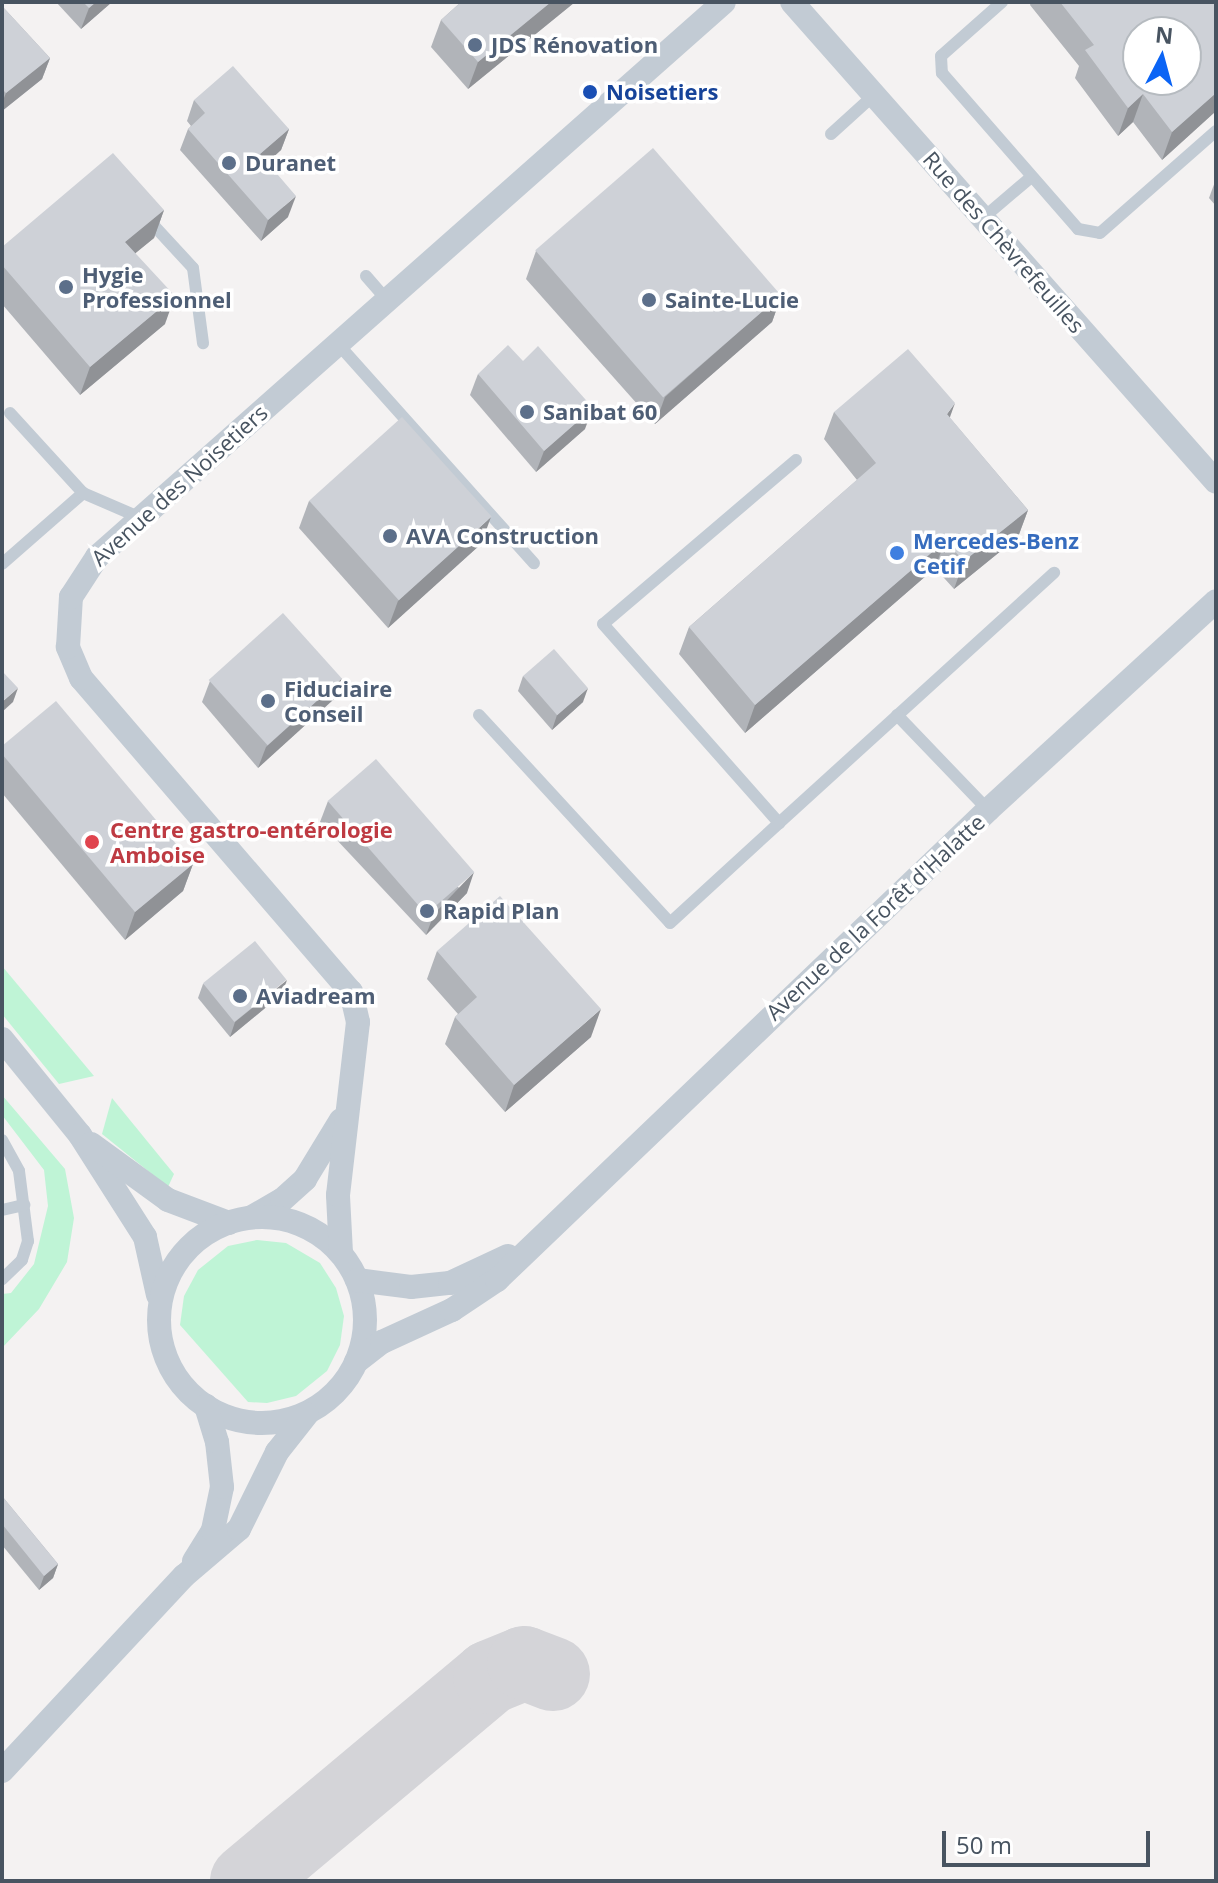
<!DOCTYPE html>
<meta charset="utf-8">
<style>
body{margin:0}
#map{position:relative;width:1218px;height:1883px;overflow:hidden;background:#f4f2f2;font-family:"Open Sans",sans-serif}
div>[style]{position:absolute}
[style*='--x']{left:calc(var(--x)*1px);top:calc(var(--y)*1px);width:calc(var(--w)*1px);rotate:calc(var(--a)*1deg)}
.green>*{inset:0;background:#bff4d6}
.taxiway>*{height:74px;margin:-37px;padding:0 37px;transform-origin:37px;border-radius:37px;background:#d4d4d8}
.lane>*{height:12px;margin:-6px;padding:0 6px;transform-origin:6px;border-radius:6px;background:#c2cbd4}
.street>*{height:24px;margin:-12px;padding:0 12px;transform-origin:12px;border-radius:12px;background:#c2cbd4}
.street>.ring{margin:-12px;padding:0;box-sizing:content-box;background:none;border:24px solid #c2cbd4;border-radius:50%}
.wall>*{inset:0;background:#b1b4b9}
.shaded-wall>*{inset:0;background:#909296}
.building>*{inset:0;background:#ced1d7;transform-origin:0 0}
.dots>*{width:22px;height:22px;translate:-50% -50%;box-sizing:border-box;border:4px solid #fff;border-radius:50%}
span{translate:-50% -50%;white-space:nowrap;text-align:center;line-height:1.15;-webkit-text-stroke:7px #fff;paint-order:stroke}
.service-label{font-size:22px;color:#4e5e75;font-weight:700}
.left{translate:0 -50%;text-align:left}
.transit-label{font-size:22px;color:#164399;font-weight:700}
.street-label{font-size:22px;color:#485461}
.shop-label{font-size:22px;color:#366cbe;font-weight:700}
.health-label{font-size:22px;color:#be3a42;font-weight:700}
.frame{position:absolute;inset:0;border:4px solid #485461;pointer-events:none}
.north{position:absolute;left:1122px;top:16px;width:80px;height:80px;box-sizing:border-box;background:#fff;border:2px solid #b6bbc0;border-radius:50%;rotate:6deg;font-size:22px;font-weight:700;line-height:32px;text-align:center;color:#485461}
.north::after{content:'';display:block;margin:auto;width:28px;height:36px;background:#0b64f5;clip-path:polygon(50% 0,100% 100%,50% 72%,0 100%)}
.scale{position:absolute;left:942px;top:1831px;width:208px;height:36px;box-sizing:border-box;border:4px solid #485461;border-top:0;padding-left:10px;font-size:24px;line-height:28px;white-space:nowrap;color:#485461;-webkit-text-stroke:6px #fff;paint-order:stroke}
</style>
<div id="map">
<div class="green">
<div style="clip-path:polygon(2px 966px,94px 1076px,59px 1084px,2px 1014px)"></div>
<div style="clip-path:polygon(2px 1095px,65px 1169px,74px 1218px,67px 1262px,39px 1309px,2px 1348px,2px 1294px,11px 1293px,34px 1264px,48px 1206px,44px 1170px,2px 1115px)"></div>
<div style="clip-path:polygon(112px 1098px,174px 1174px,168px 1187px,102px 1134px)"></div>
<div style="clip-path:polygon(257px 1240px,286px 1243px,320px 1263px,336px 1288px,344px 1316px,340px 1345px,327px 1371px,296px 1396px,267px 1403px,248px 1402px,180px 1325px,184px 1296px,198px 1270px,228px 1246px)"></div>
</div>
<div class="taxiway">
<div style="--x:247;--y:1881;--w:317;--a:-40"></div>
<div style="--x:490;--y:1677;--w:37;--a:-22"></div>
<div style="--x:524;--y:1663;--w:31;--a:21"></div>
</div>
<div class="lane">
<div style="--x:1002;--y:2;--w:81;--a:138.5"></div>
<div style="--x:941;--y:56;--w:17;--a:87"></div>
<div style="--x:942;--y:73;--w:207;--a:48.9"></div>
<div style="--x:1078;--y:229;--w:22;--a:10"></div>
<div style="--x:1100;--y:233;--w:154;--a:-41.3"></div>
<div style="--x:831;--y:134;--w:58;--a:-42.2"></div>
<div style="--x:146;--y:217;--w:69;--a:47.3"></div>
<div style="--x:193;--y:268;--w:76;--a:82.4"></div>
<div style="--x:983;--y:218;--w:62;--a:-40.4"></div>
<div style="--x:366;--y:276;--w:32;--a:49"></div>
<div style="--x:338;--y:344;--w:294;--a:48.2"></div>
<div style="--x:10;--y:413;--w:108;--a:47.6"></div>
<div style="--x:796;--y:460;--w:253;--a:139.6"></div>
<div style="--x:603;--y:624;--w:266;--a:48.5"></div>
<div style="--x:779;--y:823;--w:372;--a:-42.3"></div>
<div style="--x:2;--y:564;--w:108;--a:-41.2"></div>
<div style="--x:83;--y:493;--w:63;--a:23.3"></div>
<div style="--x:479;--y:715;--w:282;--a:47.4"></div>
<div style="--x:670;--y:923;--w:148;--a:-42.5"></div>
<div style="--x:897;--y:715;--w:132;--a:46.2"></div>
<div style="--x:2;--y:1140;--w:35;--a:61"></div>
<div style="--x:19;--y:1171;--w:71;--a:82.7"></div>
<div style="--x:28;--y:1241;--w:20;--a:108"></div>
<div style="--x:22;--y:1260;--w:28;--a:136"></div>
<div style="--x:2;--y:1210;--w:23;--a:-13"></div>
</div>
<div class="street">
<div style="--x:792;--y:2;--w:640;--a:48.54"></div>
<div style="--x:2;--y:1039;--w:124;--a:50.9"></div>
<div style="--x:80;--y:1135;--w:121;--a:57.5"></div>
<div style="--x:145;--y:1237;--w:59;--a:77.4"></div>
<div style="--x:91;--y:1144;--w:95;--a:36"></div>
<div style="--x:168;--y:1200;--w:65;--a:20.7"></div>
<div style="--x:252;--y:1217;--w:34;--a:-30"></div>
<div style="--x:282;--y:1200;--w:31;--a:-42"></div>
<div style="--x:305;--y:1179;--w:69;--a:-58.6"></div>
<div class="ring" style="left:159px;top:1217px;width:182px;height:182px"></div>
<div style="--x:341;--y:1253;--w:58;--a:-93"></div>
<div style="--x:338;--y:1195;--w:174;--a:-83.4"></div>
<div style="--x:358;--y:1022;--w:31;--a:-103"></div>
<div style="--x:351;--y:992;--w:414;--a:-130.7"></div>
<div style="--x:81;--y:678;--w:34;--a:-113"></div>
<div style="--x:68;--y:647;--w:50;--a:-86.6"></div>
<div style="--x:71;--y:597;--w:48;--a:-57"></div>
<div style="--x:97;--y:557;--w:837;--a:-41.51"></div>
<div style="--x:357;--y:1280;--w:54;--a:7.4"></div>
<div style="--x:411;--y:1287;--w:39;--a:-6"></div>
<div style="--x:450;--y:1283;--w:64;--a:-25"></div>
<div style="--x:356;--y:1362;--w:33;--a:-38"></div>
<div style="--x:382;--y:1342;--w:77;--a:-24.6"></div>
<div style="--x:452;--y:1310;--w:54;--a:-33.7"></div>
<div style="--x:497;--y:1280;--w:680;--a:-43.75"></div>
<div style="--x:988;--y:810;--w:309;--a:-42.5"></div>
<div style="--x:194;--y:1561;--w:36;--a:-58"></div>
<div style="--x:213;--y:1530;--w:44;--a:-78.2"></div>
<div style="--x:222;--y:1487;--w:45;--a:-96.3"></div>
<div style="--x:217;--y:1442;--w:38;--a:-107"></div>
<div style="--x:2;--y:1771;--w:267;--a:-47"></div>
<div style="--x:184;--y:1576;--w:72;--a:-40.5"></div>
<div style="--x:239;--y:1529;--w:86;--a:-63.7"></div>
<div style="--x:277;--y:1452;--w:48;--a:-51.7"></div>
</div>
<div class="wall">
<div style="clip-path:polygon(56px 2px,112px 2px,81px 29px)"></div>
<div style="clip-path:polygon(461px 2px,575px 2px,468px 89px,431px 47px,441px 20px)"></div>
<div style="clip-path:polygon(1031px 2px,1216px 2px,1216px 111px,1162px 160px,1133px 122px,1118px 136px,1075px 78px,1079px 66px,1030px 5px)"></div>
<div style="clip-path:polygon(2px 6px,50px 58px,42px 79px,2px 111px)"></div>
<div style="clip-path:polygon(194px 100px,289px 129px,281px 150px,267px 163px,288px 217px,261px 241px,180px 150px,188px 129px,191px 126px,187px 121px)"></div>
<div style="clip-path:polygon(1216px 179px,1216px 206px,1209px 198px)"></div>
<div style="clip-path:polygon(164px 210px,154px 238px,135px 253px,165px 324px,80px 395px,2px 304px,2px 247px)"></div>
<div style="clip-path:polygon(536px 251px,782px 294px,772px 322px,655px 424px,526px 279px)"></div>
<div style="clip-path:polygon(478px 374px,585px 429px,536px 472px,470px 395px)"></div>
<div style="clip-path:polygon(834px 412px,950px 418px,1028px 510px,1018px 537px,954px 589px,935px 568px,745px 733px,679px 654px,689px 627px,857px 480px,824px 439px)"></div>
<div style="clip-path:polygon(309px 501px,481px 544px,388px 628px,299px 528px)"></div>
<div style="clip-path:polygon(523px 676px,583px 702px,552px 730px,518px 691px)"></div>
<div style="clip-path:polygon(210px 681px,334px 699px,258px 768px,202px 702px)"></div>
<div style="clip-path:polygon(2px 746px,193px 864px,183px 891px,125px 940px,2px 793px)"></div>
<div style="clip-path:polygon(328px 801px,467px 893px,426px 935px,320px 822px)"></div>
<div style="clip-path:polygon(437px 951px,591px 1037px,505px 1112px,445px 1044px,455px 1017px,458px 1014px,427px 979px)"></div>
<div style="clip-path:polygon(203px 984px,282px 994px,230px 1037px,198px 998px)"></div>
<div style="clip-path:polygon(2px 1496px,58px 1564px,53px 1578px,39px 1590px,2px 1545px)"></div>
</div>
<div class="shaded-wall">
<div style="clip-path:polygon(96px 2px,112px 2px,81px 29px,89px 8px)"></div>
<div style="clip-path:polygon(551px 2px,575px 2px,468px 89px,478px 62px)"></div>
<div style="clip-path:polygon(50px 58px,42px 79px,2px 111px,2px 103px,6px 93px)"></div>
<div style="clip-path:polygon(1216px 93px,1216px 111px,1162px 160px,1172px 132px)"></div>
<div style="clip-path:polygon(1143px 94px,1133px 122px,1118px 136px,1128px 108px)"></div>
<div style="clip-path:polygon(289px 129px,281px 150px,252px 176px,260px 154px)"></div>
<div style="clip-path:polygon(296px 196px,288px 217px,261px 241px,268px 220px)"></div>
<div style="clip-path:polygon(164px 210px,154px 238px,115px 270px,125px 242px)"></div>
<div style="clip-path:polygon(782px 294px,772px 322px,655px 424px,665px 397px)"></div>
<div style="clip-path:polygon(175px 296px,165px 324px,80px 395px,90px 367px)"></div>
<div style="clip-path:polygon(955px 403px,945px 431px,947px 414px)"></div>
<div style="clip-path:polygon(593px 408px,585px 429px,536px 472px,544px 451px)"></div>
<div style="clip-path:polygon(1028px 510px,1018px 537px,954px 589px,964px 561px)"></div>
<div style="clip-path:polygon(491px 517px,481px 544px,388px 628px,398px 601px)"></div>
<div style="clip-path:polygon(945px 541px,935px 568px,745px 733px,755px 705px)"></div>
<div style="clip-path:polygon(342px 678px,334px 699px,258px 768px,266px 747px)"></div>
<div style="clip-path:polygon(18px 688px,13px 702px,2px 712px,2px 702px)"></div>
<div style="clip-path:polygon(588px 688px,583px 702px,552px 730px,557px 715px)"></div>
<div style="clip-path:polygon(193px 864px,183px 891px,125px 940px,135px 912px)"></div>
<div style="clip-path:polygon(474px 872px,467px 893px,426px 935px,434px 914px)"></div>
<div style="clip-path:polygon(287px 980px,282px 994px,230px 1037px,235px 1022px)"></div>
<div style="clip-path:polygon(601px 1009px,591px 1037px,505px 1112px,514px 1085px)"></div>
<div style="clip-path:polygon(58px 1564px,53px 1578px,39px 1590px,44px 1576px)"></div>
</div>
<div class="building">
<div style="clip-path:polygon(83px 2px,96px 2px,89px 8px)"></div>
<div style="clip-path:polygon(461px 2px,551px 2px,478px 62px,441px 20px)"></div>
<div style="clip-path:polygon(evenodd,1060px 2px,1216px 2px,1216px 93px,1172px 132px,1143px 94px,1128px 108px,1085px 50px,1094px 45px,1060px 2px,1138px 32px,1186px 32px,1186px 80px,1138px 80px,1138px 32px)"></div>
<div style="clip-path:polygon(2px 6px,50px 58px,6px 93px,2px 89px)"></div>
<div style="clip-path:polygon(233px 66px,289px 129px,260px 154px,296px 196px,268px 220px,188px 129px,205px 113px,194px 100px)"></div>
<div style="left:653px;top:148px;width:195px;height:156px;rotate:49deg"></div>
<div style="clip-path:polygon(113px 153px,164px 210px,125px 242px,175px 296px,90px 367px,2px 265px,2px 247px)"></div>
<div style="clip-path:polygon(508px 345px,523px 361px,538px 346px,593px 408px,544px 451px,478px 374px)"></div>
<div style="clip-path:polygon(908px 349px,955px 403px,947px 414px,1028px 510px,964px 561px,945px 541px,755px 705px,689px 627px,876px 463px,834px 412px)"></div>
<div style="left:402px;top:417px;width:134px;height:125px;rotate:48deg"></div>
<div style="left:283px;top:613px;width:88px;height:100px;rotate:48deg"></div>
<div style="left:554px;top:649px;width:52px;height:41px;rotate:49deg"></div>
<div style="clip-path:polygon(2px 671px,18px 688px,2px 702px)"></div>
<div style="clip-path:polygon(56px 701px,193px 864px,135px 912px,2px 754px,2px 746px)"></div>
<div style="left:376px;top:759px;width:150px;height:64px;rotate:49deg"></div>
<div style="clip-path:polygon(500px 896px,601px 1009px,514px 1085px,455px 1017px,477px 997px,437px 951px)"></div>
<div style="left:255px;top:941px;width:50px;height:67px;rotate:51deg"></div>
<div style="clip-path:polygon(2px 1496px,58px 1564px,44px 1576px,2px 1524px)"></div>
</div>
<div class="dots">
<div style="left:475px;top:45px;background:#5c6f8a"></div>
<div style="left:590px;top:92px;background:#1a4fb4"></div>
<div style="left:229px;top:163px;background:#5c6f8a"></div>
<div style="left:66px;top:287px;background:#5c6f8a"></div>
<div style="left:649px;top:300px;background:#5c6f8a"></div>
<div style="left:527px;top:412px;background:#5c6f8a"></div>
<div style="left:390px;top:536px;background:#5c6f8a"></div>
<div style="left:897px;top:553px;background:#3f7fe0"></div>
<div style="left:268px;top:701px;background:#5c6f8a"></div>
<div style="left:92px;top:842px;background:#e0444e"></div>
<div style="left:427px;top:911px;background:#5c6f8a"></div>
<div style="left:240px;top:996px;background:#5c6f8a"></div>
</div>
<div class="service-label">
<span class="left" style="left:491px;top:45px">JDS Rénovation</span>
<span class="left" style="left:245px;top:163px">Duranet</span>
<span class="left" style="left:82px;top:287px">Hygie<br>Professionnel</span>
<span class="left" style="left:665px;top:300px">Sainte-Lucie</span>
<span class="left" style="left:543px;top:412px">Sanibat 60</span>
<span class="left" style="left:406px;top:536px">AVA Construction</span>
<span class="left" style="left:284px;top:701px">Fiduciaire<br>Conseil</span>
<span class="left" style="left:443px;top:911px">Rapid Plan</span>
<span class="left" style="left:256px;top:996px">Aviadream</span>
</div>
<div class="transit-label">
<span class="left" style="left:606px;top:92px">Noisetiers</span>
</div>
<div class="street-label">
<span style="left:1004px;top:242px;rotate:49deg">Rue des Chèvrefeuilles</span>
<span style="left:179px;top:485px;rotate:-42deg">Avenue des Noisetiers</span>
<span style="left:875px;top:917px;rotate:-43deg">Avenue de la Forêt d'Halatte</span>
</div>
<div class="shop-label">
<span class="left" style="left:913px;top:553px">Mercedes-Benz<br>Cetif</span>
</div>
<div class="health-label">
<span class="left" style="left:110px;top:842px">Centre gastro-entérologie<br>Amboise</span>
</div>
<div class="frame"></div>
<div class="north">N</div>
<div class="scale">50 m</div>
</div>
